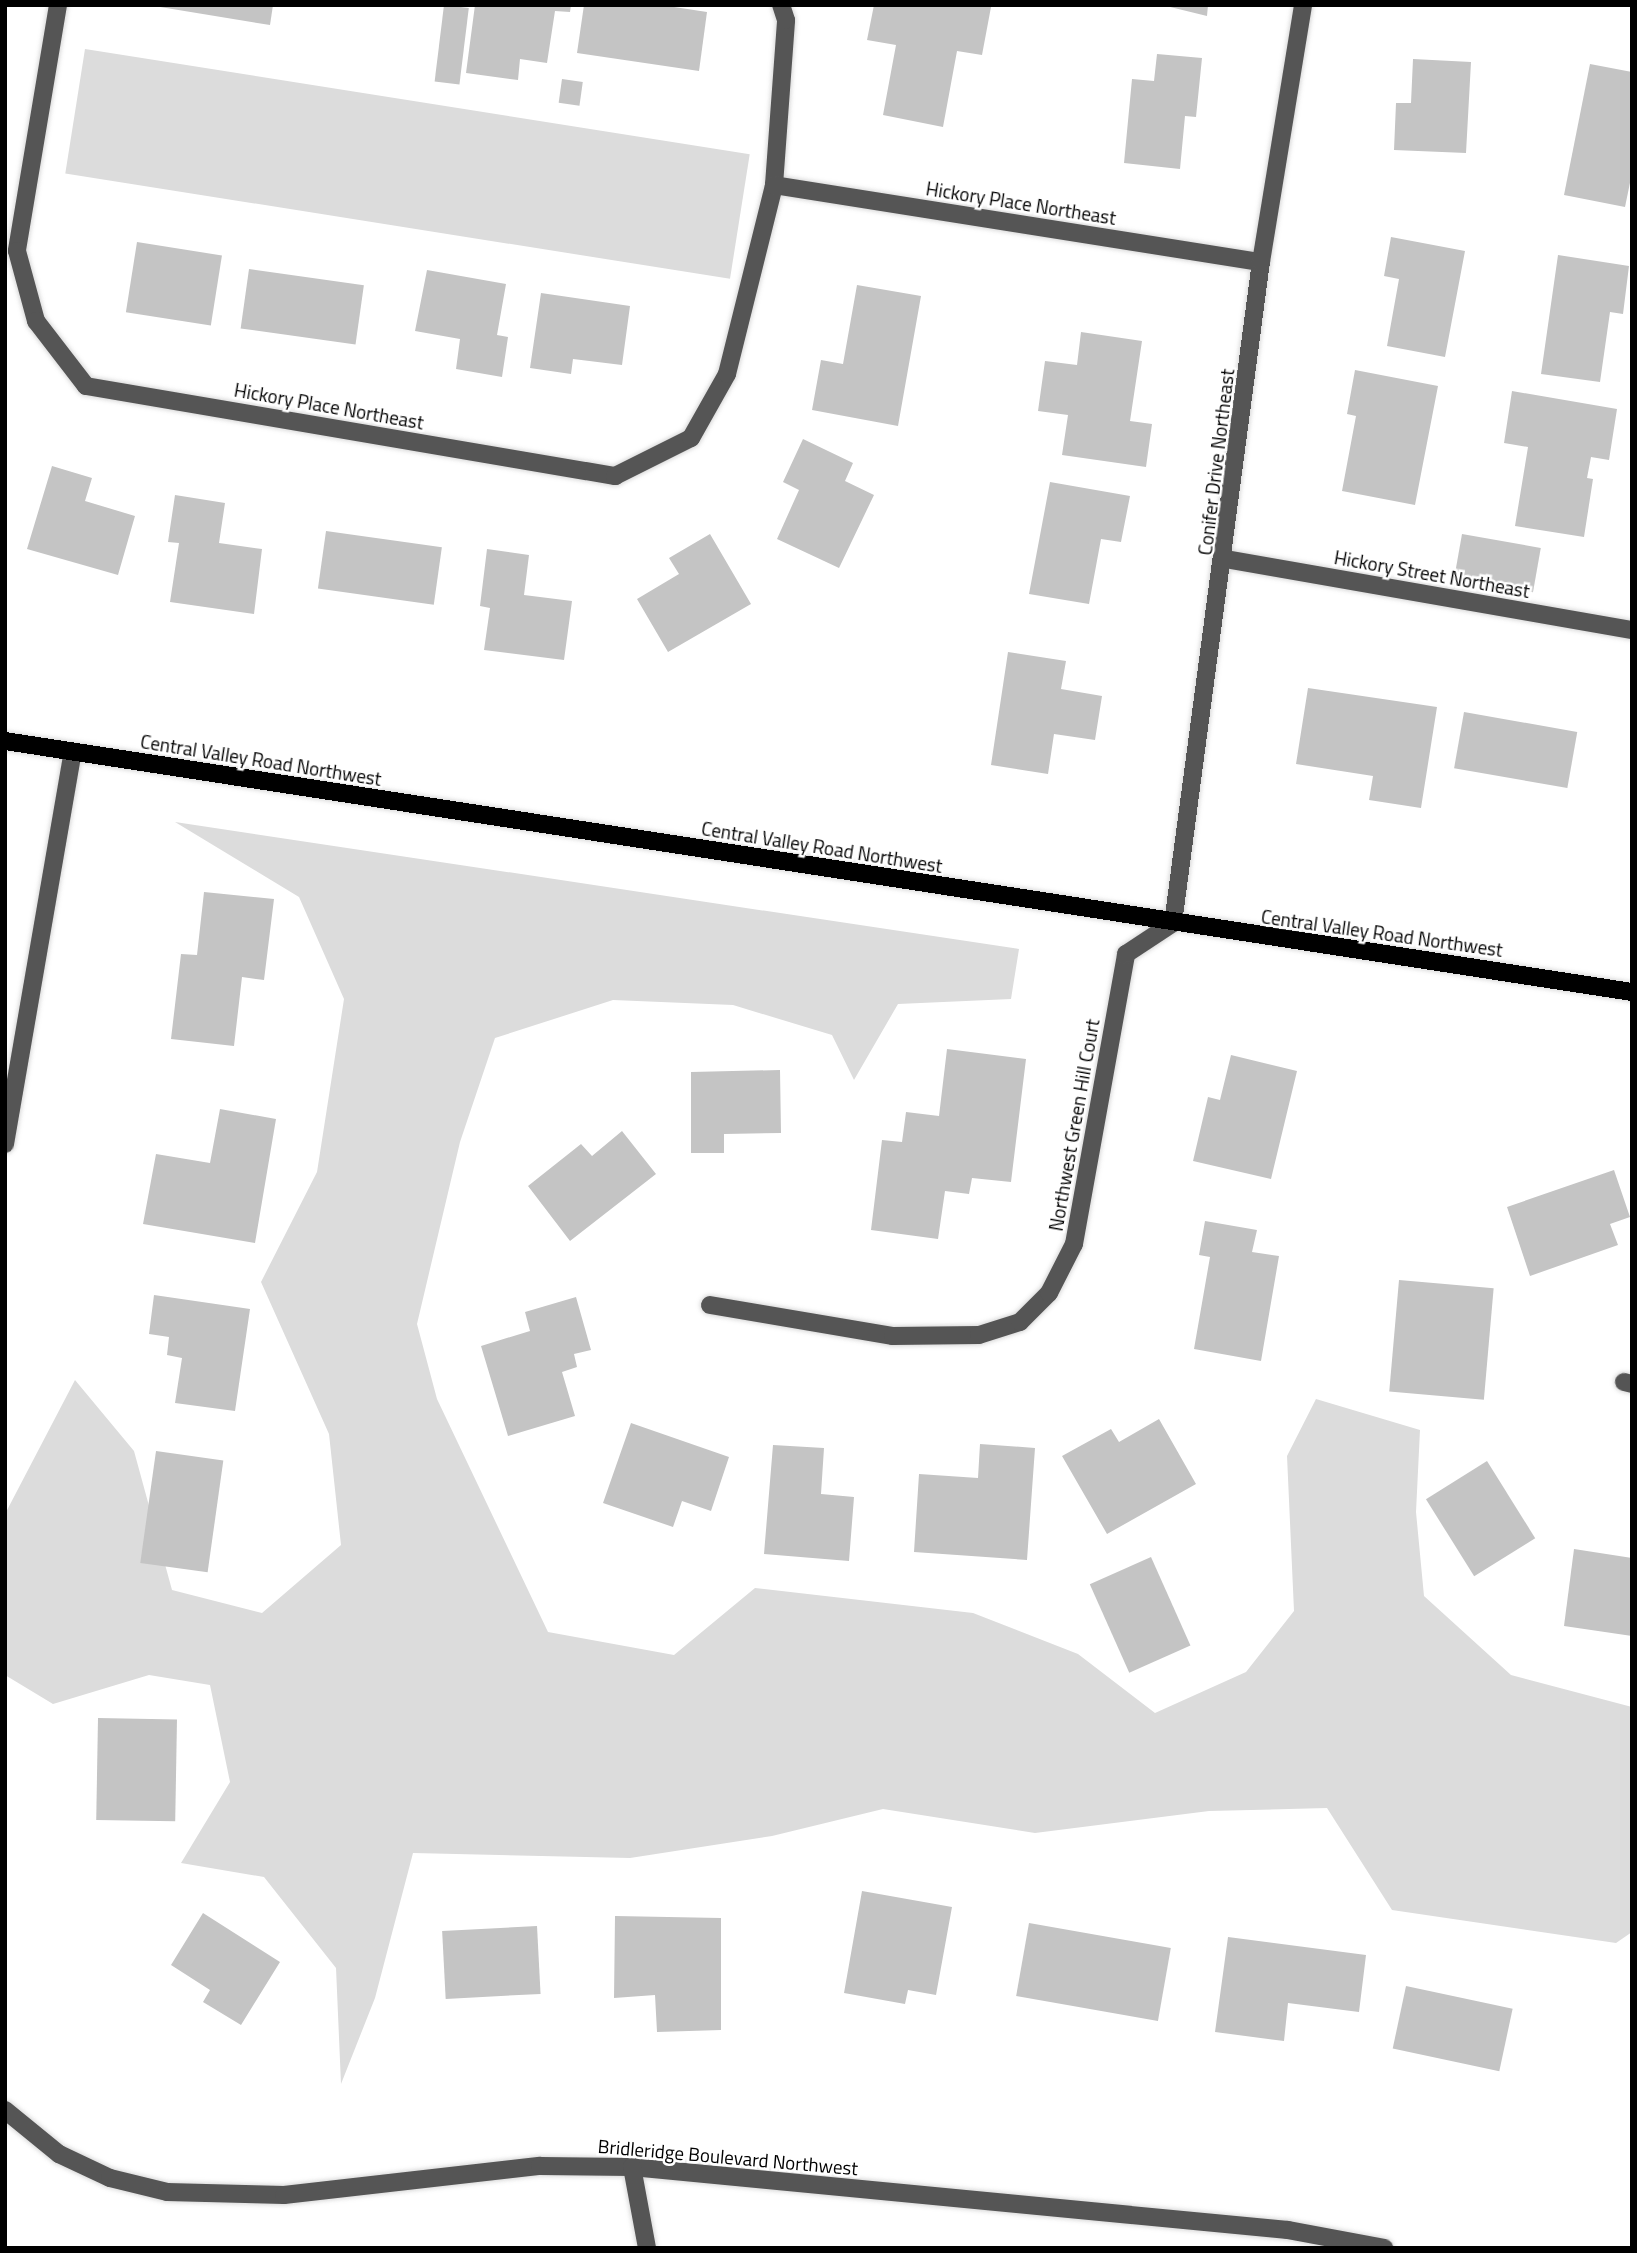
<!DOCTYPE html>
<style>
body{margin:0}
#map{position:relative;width:1637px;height:2253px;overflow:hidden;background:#fff;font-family:"Titillium Web",sans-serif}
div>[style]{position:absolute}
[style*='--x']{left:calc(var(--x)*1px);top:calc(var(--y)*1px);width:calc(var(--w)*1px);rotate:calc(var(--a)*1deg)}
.green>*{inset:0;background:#dcdcdc;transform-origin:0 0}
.building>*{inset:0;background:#c4c4c4;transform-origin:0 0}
.roads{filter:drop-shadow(0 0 2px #dbdbdb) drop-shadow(0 0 2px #dbdbdb)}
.minor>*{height:18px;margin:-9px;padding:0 9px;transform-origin:9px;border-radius:9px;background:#555}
.major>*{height:18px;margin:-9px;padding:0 9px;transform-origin:9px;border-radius:9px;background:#000}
span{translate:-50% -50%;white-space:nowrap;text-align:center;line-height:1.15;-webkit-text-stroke:5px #fff;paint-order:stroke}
.street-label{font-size:19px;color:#000}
.frame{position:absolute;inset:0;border:7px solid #000;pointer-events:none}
</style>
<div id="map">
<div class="green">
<div style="left:85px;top:49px;width:673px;height:126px;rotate:9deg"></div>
<div style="clip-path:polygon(175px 822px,1019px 949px,1011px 999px,898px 1004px,854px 1080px,832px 1035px,733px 1005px,613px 1000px,495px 1038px,460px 1142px,417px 1324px,437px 1399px,548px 1632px,674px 1655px,755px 1588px,973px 1613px,1078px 1654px,1155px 1713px,1246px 1672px,1294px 1611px,1287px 1456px,1316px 1399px,1420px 1430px,1416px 1512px,1424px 1596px,1511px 1675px,1632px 1707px,1632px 1932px,1616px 1943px,1392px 1910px,1327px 1808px,1209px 1811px,1035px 1833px,883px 1809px,772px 1836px,630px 1858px,413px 1853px,375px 1998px,341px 2084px,336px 1968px,264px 1877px,181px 1863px,230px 1782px,210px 1685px,149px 1675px,53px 1704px,5px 1675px,5px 1514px,75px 1380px,134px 1451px,172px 1590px,262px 1613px,341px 1545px,329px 1434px,261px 1282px,317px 1172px,344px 999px,299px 897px)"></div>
</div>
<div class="building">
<div style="clip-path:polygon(148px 5px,273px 5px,270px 25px)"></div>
<div style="left:444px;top:5px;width:25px;height:77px;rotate:7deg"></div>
<div style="clip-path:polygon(475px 5px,571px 5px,570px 12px,555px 11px,547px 63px,520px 59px,518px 80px,466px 73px)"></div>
<div style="clip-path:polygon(584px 5px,661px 5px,707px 12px,699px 71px,577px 53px)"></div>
<div style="clip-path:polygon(874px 5px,991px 7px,982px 55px,957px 51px,943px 127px,883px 115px,896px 45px,867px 40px)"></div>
<div style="clip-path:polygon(1162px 5px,1208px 5px,1207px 16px)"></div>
<div style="clip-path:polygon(1157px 54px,1202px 58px,1196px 117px,1185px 116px,1180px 169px,1124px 163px,1132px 79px,1154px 81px)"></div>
<div style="clip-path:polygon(1413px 59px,1471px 62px,1466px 153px,1394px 150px,1396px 103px,1411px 103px)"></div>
<div style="clip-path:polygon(1590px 64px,1632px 72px,1632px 173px,1625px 207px,1564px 195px)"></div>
<div style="left:562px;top:79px;width:21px;height:24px;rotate:8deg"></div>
<div style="clip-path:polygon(1391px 237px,1465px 251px,1445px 357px,1387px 346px,1399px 279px,1384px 276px)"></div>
<div style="left:137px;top:242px;width:86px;height:71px;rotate:9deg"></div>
<div style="clip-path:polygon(1558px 255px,1629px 266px,1623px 314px,1610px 312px,1600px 382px,1541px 374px)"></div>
<div style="left:249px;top:269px;width:116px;height:60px;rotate:8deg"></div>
<div style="clip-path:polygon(427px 270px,506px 284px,497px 335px,508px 337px,502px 377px,456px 369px,460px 339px,415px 331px)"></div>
<div style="clip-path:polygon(857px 285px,921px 296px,898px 426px,812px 410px,821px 360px,843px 364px)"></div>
<div style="clip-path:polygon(541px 293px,630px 306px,622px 365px,573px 359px,571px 374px,530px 368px)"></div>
<div style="clip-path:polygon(1081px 332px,1142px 341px,1130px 421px,1152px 424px,1146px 467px,1062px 455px,1068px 415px,1038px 411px,1045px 361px,1077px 365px)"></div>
<div style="clip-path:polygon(1355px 370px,1438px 386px,1415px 505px,1342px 491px,1356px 416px,1347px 414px)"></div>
<div style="clip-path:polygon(1512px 391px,1617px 409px,1609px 460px,1591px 457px,1587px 478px,1593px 479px,1584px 537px,1515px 526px,1528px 447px,1504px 443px)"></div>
<div style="clip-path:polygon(803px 439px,853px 463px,845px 481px,874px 495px,839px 568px,777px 539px,799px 490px,783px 482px)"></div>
<div style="clip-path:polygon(52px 466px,92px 478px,85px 501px,135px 516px,118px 575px,27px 549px)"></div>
<div style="clip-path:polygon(1050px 482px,1130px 496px,1121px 542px,1101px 539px,1089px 604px,1029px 594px)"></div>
<div style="clip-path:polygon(175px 495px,225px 503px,219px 543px,262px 549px,254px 614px,170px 602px,179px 543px,168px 542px)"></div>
<div style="left:326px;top:531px;width:117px;height:58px;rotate:8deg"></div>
<div style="clip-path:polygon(710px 534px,751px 604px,668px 652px,637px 599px,679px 574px,669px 558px)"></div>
<div style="left:1462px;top:534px;width:80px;height:45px;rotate:10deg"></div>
<div style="clip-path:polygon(487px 549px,529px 555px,524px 595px,572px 601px,564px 660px,484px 650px,490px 608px,480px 606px)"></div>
<div style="clip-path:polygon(1008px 652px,1066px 661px,1061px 689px,1102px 696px,1095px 740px,1054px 734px,1048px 774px,991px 765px)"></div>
<div style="clip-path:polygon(1308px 688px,1437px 707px,1421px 808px,1369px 800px,1373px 776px,1296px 764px)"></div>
<div style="left:1464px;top:712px;width:115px;height:57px;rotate:10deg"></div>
<div style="clip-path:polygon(204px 892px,274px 899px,264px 980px,242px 977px,234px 1046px,171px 1039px,181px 954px,197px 955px)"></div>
<div style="clip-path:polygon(947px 1049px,1026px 1059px,1011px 1182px,972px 1178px,969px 1194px,945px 1191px,938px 1239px,871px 1230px,882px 1140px,902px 1142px,906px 1112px,939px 1116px)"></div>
<div style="clip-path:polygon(1231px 1055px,1297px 1071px,1271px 1179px,1193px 1161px,1208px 1097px,1220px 1100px)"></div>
<div style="clip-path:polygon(780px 1070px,781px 1133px,724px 1134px,724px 1153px,691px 1153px,691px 1072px)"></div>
<div style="clip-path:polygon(220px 1109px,276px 1119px,255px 1243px,143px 1224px,156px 1154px,210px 1163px)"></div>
<div style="clip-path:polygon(622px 1131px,656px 1174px,570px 1241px,528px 1186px,581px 1144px,592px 1156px)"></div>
<div style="clip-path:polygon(1614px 1170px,1630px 1217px,1610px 1224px,1618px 1245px,1530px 1276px,1507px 1207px)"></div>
<div style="clip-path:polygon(1205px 1221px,1257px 1230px,1252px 1252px,1279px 1256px,1261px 1361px,1194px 1349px,1210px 1257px,1199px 1255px)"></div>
<div style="left:1399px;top:1280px;width:95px;height:112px;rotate:5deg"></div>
<div style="clip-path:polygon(154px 1295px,250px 1309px,235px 1411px,175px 1403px,182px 1358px,167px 1355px,169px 1337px,149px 1334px)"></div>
<div style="clip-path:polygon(576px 1297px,591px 1350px,574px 1354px,577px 1367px,562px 1372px,575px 1416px,508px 1436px,481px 1346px,530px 1331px,525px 1312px)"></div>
<div style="clip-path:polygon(1159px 1419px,1196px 1484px,1107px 1534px,1062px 1456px,1111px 1429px,1119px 1442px)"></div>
<div style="clip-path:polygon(631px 1423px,729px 1457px,711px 1511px,682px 1501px,673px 1527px,603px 1503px)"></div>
<div style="clip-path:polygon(980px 1444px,1035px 1448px,1027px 1560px,914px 1552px,919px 1474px,978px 1478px)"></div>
<div style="clip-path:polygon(773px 1445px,824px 1448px,821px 1494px,854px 1497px,849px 1561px,764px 1554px)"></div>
<div style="left:156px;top:1451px;width:68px;height:113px;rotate:8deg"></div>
<div style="left:1487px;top:1461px;width:91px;height:72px;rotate:58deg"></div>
<div style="clip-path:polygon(1574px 1549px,1632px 1558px,1632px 1636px,1564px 1626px)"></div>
<div style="left:1151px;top:1557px;width:97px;height:67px;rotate:66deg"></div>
<div style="left:98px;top:1718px;width:79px;height:102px;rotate:1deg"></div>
<div style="clip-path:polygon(862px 1891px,952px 1907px,936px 1995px,908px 1990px,905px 2004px,844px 1993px)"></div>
<div style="clip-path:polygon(203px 1913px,280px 1962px,241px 2025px,203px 2002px,210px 1990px,171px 1965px)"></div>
<div style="clip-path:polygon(615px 1916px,721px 1918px,721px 2030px,657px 2032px,655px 1995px,614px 1998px)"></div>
<div style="left:1029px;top:1923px;width:144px;height:74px;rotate:10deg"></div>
<div style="left:537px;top:1926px;width:68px;height:95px;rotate:87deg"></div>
<div style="clip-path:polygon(1228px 1937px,1366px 1955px,1359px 2012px,1288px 2003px,1284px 2041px,1215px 2032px)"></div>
<div style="left:1406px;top:1986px;width:109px;height:64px;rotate:12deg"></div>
</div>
<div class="roads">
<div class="minor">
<div style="--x:58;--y:5;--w:249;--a:99.5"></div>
<div style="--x:17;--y:251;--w:73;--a:74.8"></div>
<div style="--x:36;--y:321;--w:82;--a:52.4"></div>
<div style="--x:86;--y:386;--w:537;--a:9.66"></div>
<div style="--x:615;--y:476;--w:85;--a:-26.6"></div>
<div style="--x:691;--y:438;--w:73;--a:-60.6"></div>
<div style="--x:727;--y:374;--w:195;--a:-76"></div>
<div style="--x:774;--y:185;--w:165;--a:-85.8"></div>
<div style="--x:786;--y:20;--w:16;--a:-108"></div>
<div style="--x:774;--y:185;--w:493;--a:9"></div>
<div style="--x:1225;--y:559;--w:413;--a:9.9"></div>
<div style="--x:5;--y:1144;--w:398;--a:-80.2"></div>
<div style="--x:710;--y:1305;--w:186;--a:9.6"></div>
<div style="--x:893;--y:1336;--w:86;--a:-0.7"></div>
<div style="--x:979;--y:1335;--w:43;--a:-17.6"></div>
<div style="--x:1020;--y:1322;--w:41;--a:-45"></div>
<div style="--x:1049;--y:1293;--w:55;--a:-63"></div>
<div style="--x:1074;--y:1244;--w:295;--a:-79.8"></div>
<div style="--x:1126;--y:954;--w:56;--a:-33.4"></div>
<div style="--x:1173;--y:923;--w:667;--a:-82.42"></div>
<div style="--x:1261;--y:262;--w:260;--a:-80.7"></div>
<div style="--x:1624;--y:1382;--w:8;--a:14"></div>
<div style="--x:5;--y:2110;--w:70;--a:39.2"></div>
<div style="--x:59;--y:2154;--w:56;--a:25.2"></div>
<div style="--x:110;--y:2178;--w:59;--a:13.8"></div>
<div style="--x:167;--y:2192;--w:117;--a:1.5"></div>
<div style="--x:284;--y:2195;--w:258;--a:-6.5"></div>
<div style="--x:540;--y:2166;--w:92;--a:0.6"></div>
<div style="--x:632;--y:2167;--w:659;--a:5.49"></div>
<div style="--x:1288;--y:2230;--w:98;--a:10.6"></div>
<div style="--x:632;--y:2167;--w:82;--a:79.5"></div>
</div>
<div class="major">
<div style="--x:5;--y:741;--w:1646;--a:8.77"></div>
</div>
</div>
<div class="street-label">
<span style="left:1021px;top:203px;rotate:9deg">Hickory Place Northeast</span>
<span style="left:329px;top:406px;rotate:10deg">Hickory Place Northeast</span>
<span style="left:1216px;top:462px;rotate:-83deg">Conifer Drive Northeast</span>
<span style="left:1432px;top:574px;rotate:10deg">Hickory Street Northeast</span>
<span style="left:261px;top:760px;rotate:9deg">Central Valley Road Northwest</span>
<span style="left:822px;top:847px;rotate:9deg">Central Valley Road Northwest</span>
<span style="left:1382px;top:933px;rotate:8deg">Central Valley Road Northwest</span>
<span style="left:1074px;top:1125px;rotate:-80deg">Northwest Green Hill Court</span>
<span style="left:728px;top:2157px;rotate:5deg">Bridleridge Boulevard Northwest</span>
</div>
<div class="frame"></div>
</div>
